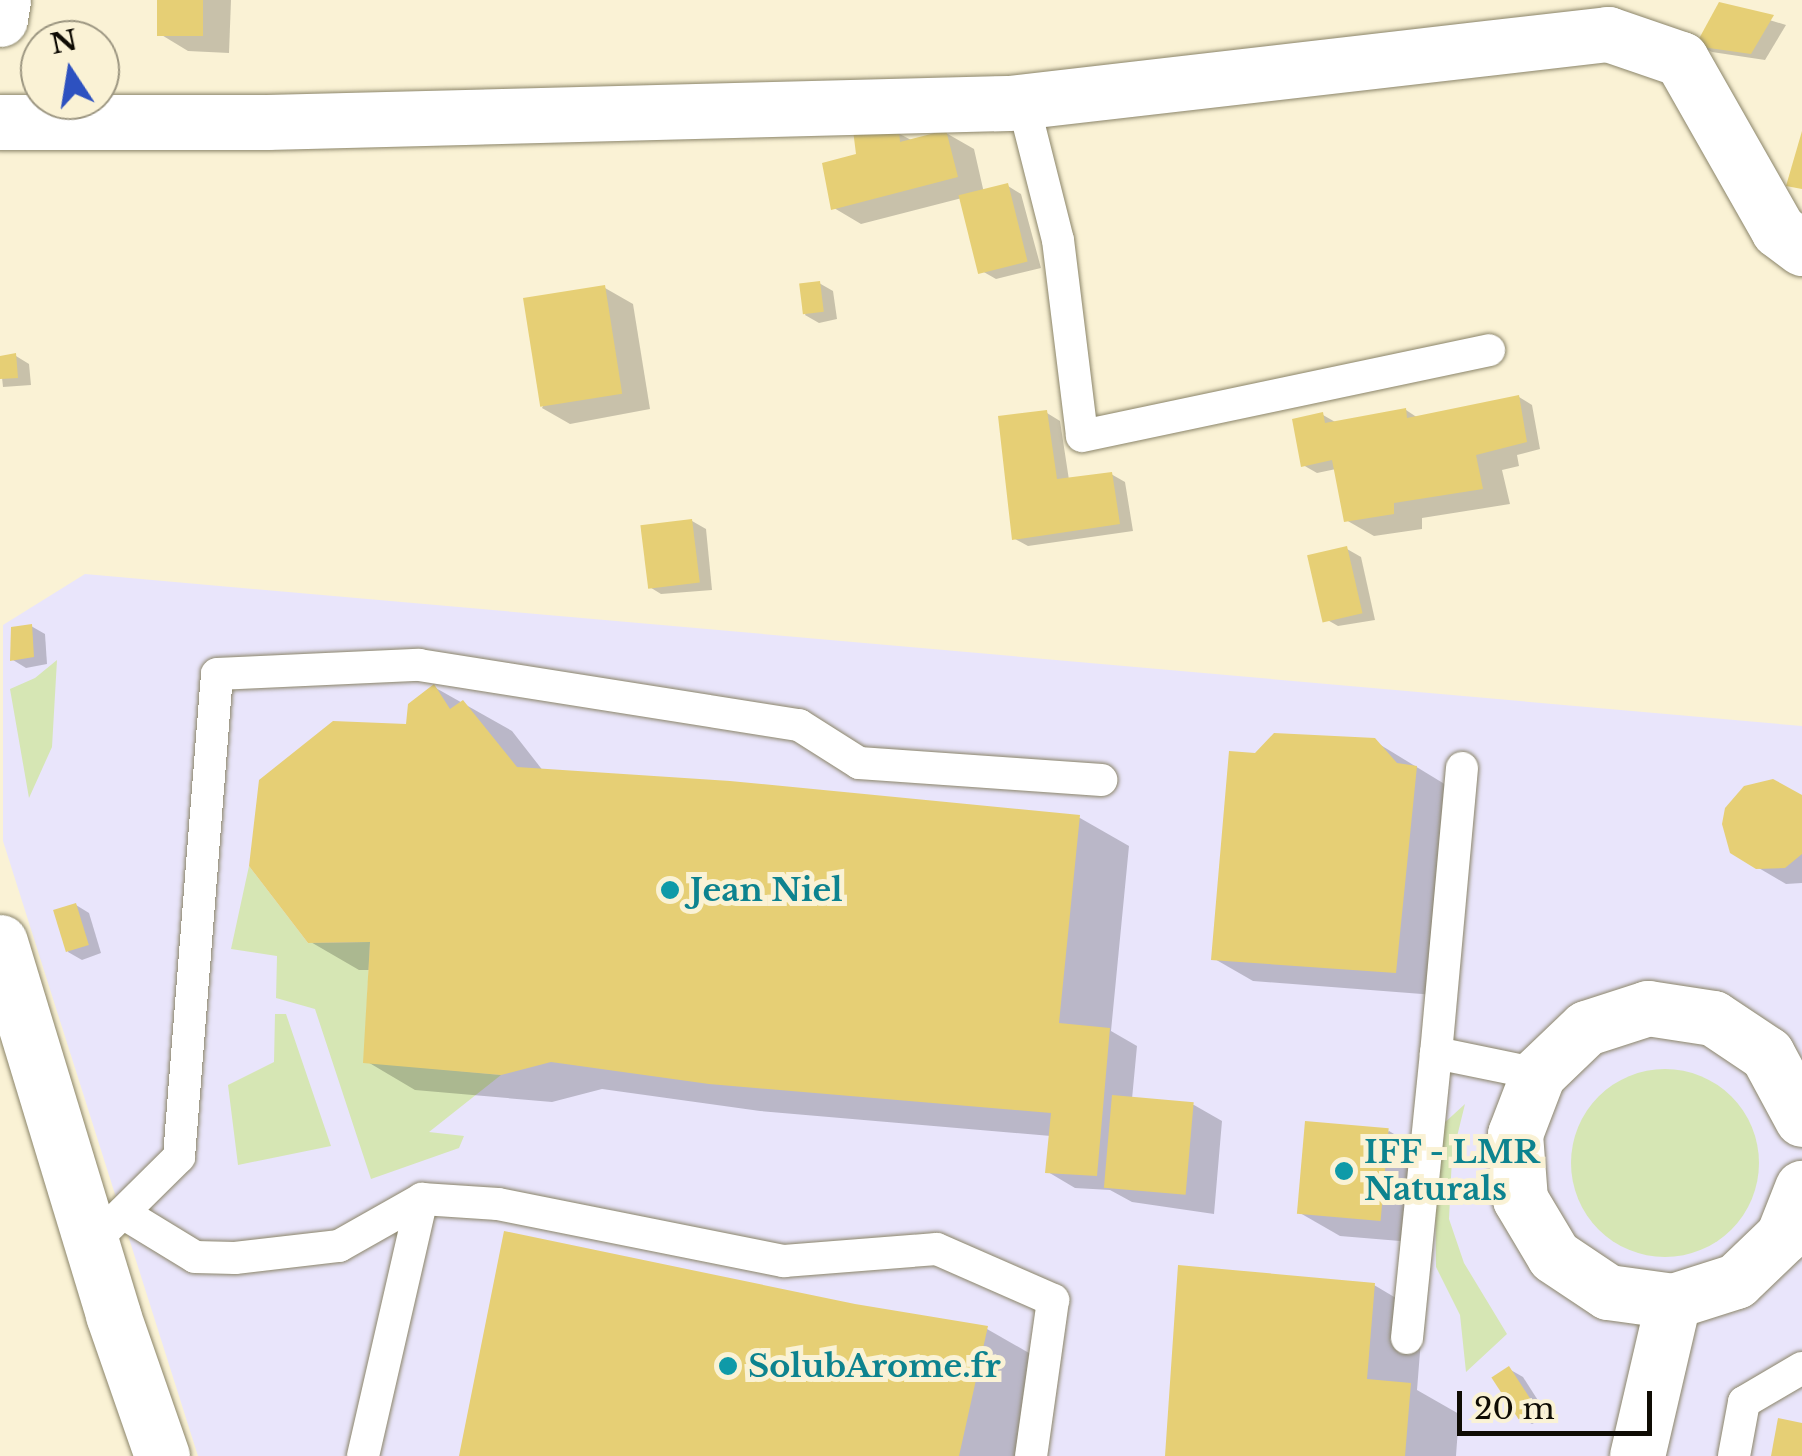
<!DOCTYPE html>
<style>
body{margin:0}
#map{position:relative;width:1802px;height:1456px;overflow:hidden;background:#faf2d5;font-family:"Libre Baskerville",serif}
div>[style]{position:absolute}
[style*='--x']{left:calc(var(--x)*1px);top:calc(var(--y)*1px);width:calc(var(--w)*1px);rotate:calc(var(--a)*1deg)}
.industrial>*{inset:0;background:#e9e5fb}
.green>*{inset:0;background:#d6e6b4}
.round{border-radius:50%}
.shadow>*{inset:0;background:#0003}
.building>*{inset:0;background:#e6cf75;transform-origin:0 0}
.roads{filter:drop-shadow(0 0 2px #8b856a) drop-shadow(0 0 2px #8b856a)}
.lane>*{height:32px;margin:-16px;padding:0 16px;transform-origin:16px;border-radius:16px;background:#fff}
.street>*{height:55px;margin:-27.5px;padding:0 27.5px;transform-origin:27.5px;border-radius:27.5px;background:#fff}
.secondary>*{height:55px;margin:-27.5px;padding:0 27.5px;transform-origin:27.5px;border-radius:27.5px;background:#fff}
.dots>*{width:28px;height:28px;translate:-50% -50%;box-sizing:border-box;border:5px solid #faf2d5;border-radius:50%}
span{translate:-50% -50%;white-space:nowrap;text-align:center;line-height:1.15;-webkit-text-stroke:10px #faf2d5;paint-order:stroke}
.culture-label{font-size:32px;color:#0d838f;font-weight:700}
.left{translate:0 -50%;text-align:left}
.north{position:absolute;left:20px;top:20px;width:100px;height:100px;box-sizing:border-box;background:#faf2d5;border:2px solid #9c9681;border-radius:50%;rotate:348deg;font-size:28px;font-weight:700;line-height:40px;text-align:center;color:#0f0c04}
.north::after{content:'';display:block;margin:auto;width:35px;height:45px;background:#2d51c0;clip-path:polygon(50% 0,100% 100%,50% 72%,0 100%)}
.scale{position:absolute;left:1457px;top:1391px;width:195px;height:45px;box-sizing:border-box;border:5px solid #0f0c04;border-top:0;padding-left:12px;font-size:30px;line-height:35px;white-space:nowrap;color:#0f0c04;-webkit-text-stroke:8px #faf2d5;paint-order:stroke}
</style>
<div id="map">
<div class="industrial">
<div style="clip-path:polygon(85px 574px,1802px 726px,1802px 1456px,198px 1456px,3px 841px,3px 625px)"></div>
</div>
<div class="green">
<div style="clip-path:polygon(57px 660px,52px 747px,29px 798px,10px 689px,35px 678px)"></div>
<div style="clip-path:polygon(249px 866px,308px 943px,370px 942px,364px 1062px,501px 1075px,429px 1132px,464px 1136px,459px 1148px,371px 1179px,315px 1009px,276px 998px,277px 956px,231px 949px)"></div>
<div style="clip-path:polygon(275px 1014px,286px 1014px,331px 1146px,238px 1165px,228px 1085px,274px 1062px)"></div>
<div class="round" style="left:1571px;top:1069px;width:188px;height:188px"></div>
<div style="clip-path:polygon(1465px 1104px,1452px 1157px,1449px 1219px,1464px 1263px,1507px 1334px,1466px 1372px,1460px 1315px,1436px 1267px,1435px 1183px,1442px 1125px)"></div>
</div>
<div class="shadow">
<div style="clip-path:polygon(160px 0,231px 0,229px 53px,188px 51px,160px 34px)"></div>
<div style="clip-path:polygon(1720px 5px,1786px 25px,1765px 60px,1712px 52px,1699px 45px)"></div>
<div style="clip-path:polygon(898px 133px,913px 141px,946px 133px,974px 149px,984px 193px,1008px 186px,1021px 194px,1041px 268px,996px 279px,982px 271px,962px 198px,861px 224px,834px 208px,858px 155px)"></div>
<div style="clip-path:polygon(819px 283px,833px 291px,837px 319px,819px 323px,805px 315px)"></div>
<div style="clip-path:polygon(605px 288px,633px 304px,650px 409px,570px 424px,542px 408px)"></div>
<div style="clip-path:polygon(16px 356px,29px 364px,31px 385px,3px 387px,0 358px)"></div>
<div style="clip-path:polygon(1519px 397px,1532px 405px,1540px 449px,1517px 455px,1519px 466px,1502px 470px,1510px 504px,1422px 518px,1422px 529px,1374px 536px,1346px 520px,1336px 469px,1317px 473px,1303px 465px,1323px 415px,1337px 423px,1406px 410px,1418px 418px)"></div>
<div style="clip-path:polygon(1047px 413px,1060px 421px,1069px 480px,1111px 474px,1125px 482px,1133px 531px,1028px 546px,1015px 539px)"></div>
<div style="clip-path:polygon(692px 521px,706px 529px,712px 590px,661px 594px,648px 586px)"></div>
<div style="clip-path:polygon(1347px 549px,1361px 557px,1375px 620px,1338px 626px,1324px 618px)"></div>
<div style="clip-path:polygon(31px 626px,45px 634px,47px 664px,26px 668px,13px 660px)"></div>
<div style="clip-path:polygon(434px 687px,512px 731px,544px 772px,1080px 818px,1129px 846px,1111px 1031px,1137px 1046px,1132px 1099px,1194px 1105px,1222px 1121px,1214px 1214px,1132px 1202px,1110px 1190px,1075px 1188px,1048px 1172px,1051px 1136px,760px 1111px,602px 1089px,552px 1102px,415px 1090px,366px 1061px,371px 970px,359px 970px,309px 941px,408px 727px)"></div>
<div style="clip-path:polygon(1374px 741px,1456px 791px,1435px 995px,1253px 981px,1213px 958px,1256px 755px)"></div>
<div style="clip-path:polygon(1802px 796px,1802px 883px,1786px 884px,1757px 867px)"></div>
<div style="clip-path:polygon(76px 905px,89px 913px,101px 953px,82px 960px,68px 952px)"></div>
<div style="clip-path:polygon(1389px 1131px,1428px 1154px,1424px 1243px,1340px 1236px,1300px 1213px)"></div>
<div style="clip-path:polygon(1374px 1285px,1423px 1314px,1417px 1390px,1459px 1414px,1456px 1456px,1167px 1456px)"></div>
<div style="clip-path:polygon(854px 1306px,987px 1329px,1036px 1357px,1016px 1456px,461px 1456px)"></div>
<div style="clip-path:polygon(1509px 1369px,1523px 1377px,1548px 1416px,1532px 1424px,1519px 1416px)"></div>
</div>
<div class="building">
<div style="left:157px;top:0;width:46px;height:36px"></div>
<div style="clip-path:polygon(1719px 2px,1774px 15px,1751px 54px,1695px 46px)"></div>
<div style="clip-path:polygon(853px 130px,899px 130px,900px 142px,946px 130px,958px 177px,831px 210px,822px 163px,856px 154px)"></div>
<div style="clip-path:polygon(1802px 131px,1802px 189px,1786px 186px)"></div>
<div style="left:1008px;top:183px;width:81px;height:51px;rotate:76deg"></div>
<div style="left:820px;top:281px;width:31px;height:21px;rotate:83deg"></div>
<div style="left:605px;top:285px;width:110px;height:83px;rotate:81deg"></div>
<div style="clip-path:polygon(16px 353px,18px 378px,0 379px,0 356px)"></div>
<div style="clip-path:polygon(1519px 395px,1527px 442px,1476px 455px,1483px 489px,1394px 503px,1394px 514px,1344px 522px,1332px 460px,1301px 467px,1292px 419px,1323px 412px,1325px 423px,1406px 408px,1407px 418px)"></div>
<div style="clip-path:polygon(1047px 410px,1057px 479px,1112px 472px,1120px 524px,1012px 540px,998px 416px)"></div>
<div style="left:692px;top:519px;width:64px;height:52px;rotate:83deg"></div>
<div style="left:1347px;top:546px;width:69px;height:41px;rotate:77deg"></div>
<div style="clip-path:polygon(32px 624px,34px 657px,10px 661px,11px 627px)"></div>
<div style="clip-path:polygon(434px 684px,450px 709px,463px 700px,517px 767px,730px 781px,1080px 815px,1059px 1023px,1110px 1028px,1097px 1176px,1045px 1173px,1051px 1113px,709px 1084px,551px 1062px,501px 1075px,363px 1063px,370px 942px,308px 943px,249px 866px,259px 780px,333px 721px,406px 724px,408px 704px)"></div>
<div style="clip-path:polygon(1274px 733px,1375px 738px,1397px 763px,1417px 766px,1396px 973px,1211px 960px,1229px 751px,1255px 753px)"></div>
<div style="clip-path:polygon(1773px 779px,1802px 795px,1802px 854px,1785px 868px,1756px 869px,1730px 853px,1722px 824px,1725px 808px,1744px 786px)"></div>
<div style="left:76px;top:903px;width:44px;height:24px;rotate:73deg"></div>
<div style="left:1112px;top:1095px;width:82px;height:93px;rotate:5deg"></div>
<div style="left:1305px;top:1121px;width:84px;height:93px;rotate:5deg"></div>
<div style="clip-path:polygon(504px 1231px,855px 1304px,988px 1326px,959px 1456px,459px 1456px)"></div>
<div style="clip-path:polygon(1178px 1265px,1375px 1283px,1367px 1379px,1411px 1383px,1405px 1456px,1165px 1456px)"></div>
<div style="left:1509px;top:1366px;width:50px;height:21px;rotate:57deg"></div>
<div style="clip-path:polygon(1778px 1418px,1802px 1423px,1802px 1456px,1771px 1456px)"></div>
</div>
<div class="roads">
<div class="lane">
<div style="--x:1023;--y:102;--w:142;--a:75.8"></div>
<div style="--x:1058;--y:240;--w:197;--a:83"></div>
<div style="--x:1082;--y:436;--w:416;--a:-11.9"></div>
<div style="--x:1462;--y:768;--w:286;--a:95.2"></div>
<div style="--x:1436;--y:1053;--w:104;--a:11.6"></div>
<div style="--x:123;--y:1213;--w:84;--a:31.4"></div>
<div style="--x:195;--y:1257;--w:40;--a:1.4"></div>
<div style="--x:235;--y:1258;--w:105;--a:-6.6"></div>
<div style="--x:339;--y:1246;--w:95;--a:-29.5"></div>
<div style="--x:91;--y:1244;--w:124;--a:-44.7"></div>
<div style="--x:179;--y:1157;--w:484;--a:-85.5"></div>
<div style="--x:217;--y:674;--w:202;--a:-2.6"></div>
<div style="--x:419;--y:665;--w:385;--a:9"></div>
<div style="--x:799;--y:725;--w:71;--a:32.3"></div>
<div style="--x:859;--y:763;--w:243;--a:4"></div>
<div style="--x:1407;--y:1338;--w:286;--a:-84.2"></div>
<div style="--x:363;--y:1456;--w:264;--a:-77.1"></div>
<div style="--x:422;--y:1199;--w:76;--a:3.8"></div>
<div style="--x:498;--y:1204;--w:292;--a:11.3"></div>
<div style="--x:784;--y:1261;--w:153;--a:-4.5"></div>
<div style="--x:937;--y:1249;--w:127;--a:23.7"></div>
<div style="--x:1053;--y:1300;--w:158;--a:98"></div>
<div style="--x:1734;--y:1456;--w:55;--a:-79.5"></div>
<div style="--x:1744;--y:1402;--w:67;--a:-30.4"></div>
</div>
<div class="street">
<div style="--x:0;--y:122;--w:267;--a:0"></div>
<div style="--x:267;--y:122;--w:742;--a:-1.47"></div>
<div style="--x:1009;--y:103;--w:603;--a:-6.57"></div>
<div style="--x:1608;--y:34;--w:77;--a:18.9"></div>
<div style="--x:1681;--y:59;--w:197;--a:60.4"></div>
<div style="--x:1778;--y:230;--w:30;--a:37"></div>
<div style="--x:1802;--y:1119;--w:74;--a:-118.3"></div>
<div style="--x:1767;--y:1054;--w:65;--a:-146.3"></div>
<div style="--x:1713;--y:1018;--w:66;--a:-171.3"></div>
<div style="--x:1648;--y:1008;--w:65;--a:162.1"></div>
<div style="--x:1586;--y:1028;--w:66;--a:136.2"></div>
<div style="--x:1538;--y:1074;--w:64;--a:111"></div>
<div style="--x:1515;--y:1134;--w:65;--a:85.6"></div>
<div style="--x:1520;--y:1199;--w:66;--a:59.2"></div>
<div style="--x:1554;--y:1256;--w:65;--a:33.7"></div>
<div style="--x:1608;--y:1292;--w:66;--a:7.9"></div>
<div style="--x:1673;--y:1301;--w:66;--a:-17.6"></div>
<div style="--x:1736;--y:1281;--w:65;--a:-43.8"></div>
<div style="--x:1783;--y:1236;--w:52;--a:-68.4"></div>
<div style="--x:1637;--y:1456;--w:159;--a:-76.9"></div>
</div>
<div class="secondary">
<div style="--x:0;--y:19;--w:19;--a:-81"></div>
<div style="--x:0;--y:942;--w:390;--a:73.1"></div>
<div style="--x:113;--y:1315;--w:149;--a:70.8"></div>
</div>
</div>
<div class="dots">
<div style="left:670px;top:890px;background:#0f9aa8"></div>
<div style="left:1344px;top:1171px;background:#0f9aa8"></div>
<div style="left:728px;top:1366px;background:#0f9aa8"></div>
</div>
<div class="culture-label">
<span class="left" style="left:690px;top:890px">Jean Niel</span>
<span class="left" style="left:1364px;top:1171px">IFF - LMR<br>Naturals</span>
<span class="left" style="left:748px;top:1366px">SolubArome.fr</span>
</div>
<div class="north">N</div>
<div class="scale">20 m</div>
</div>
